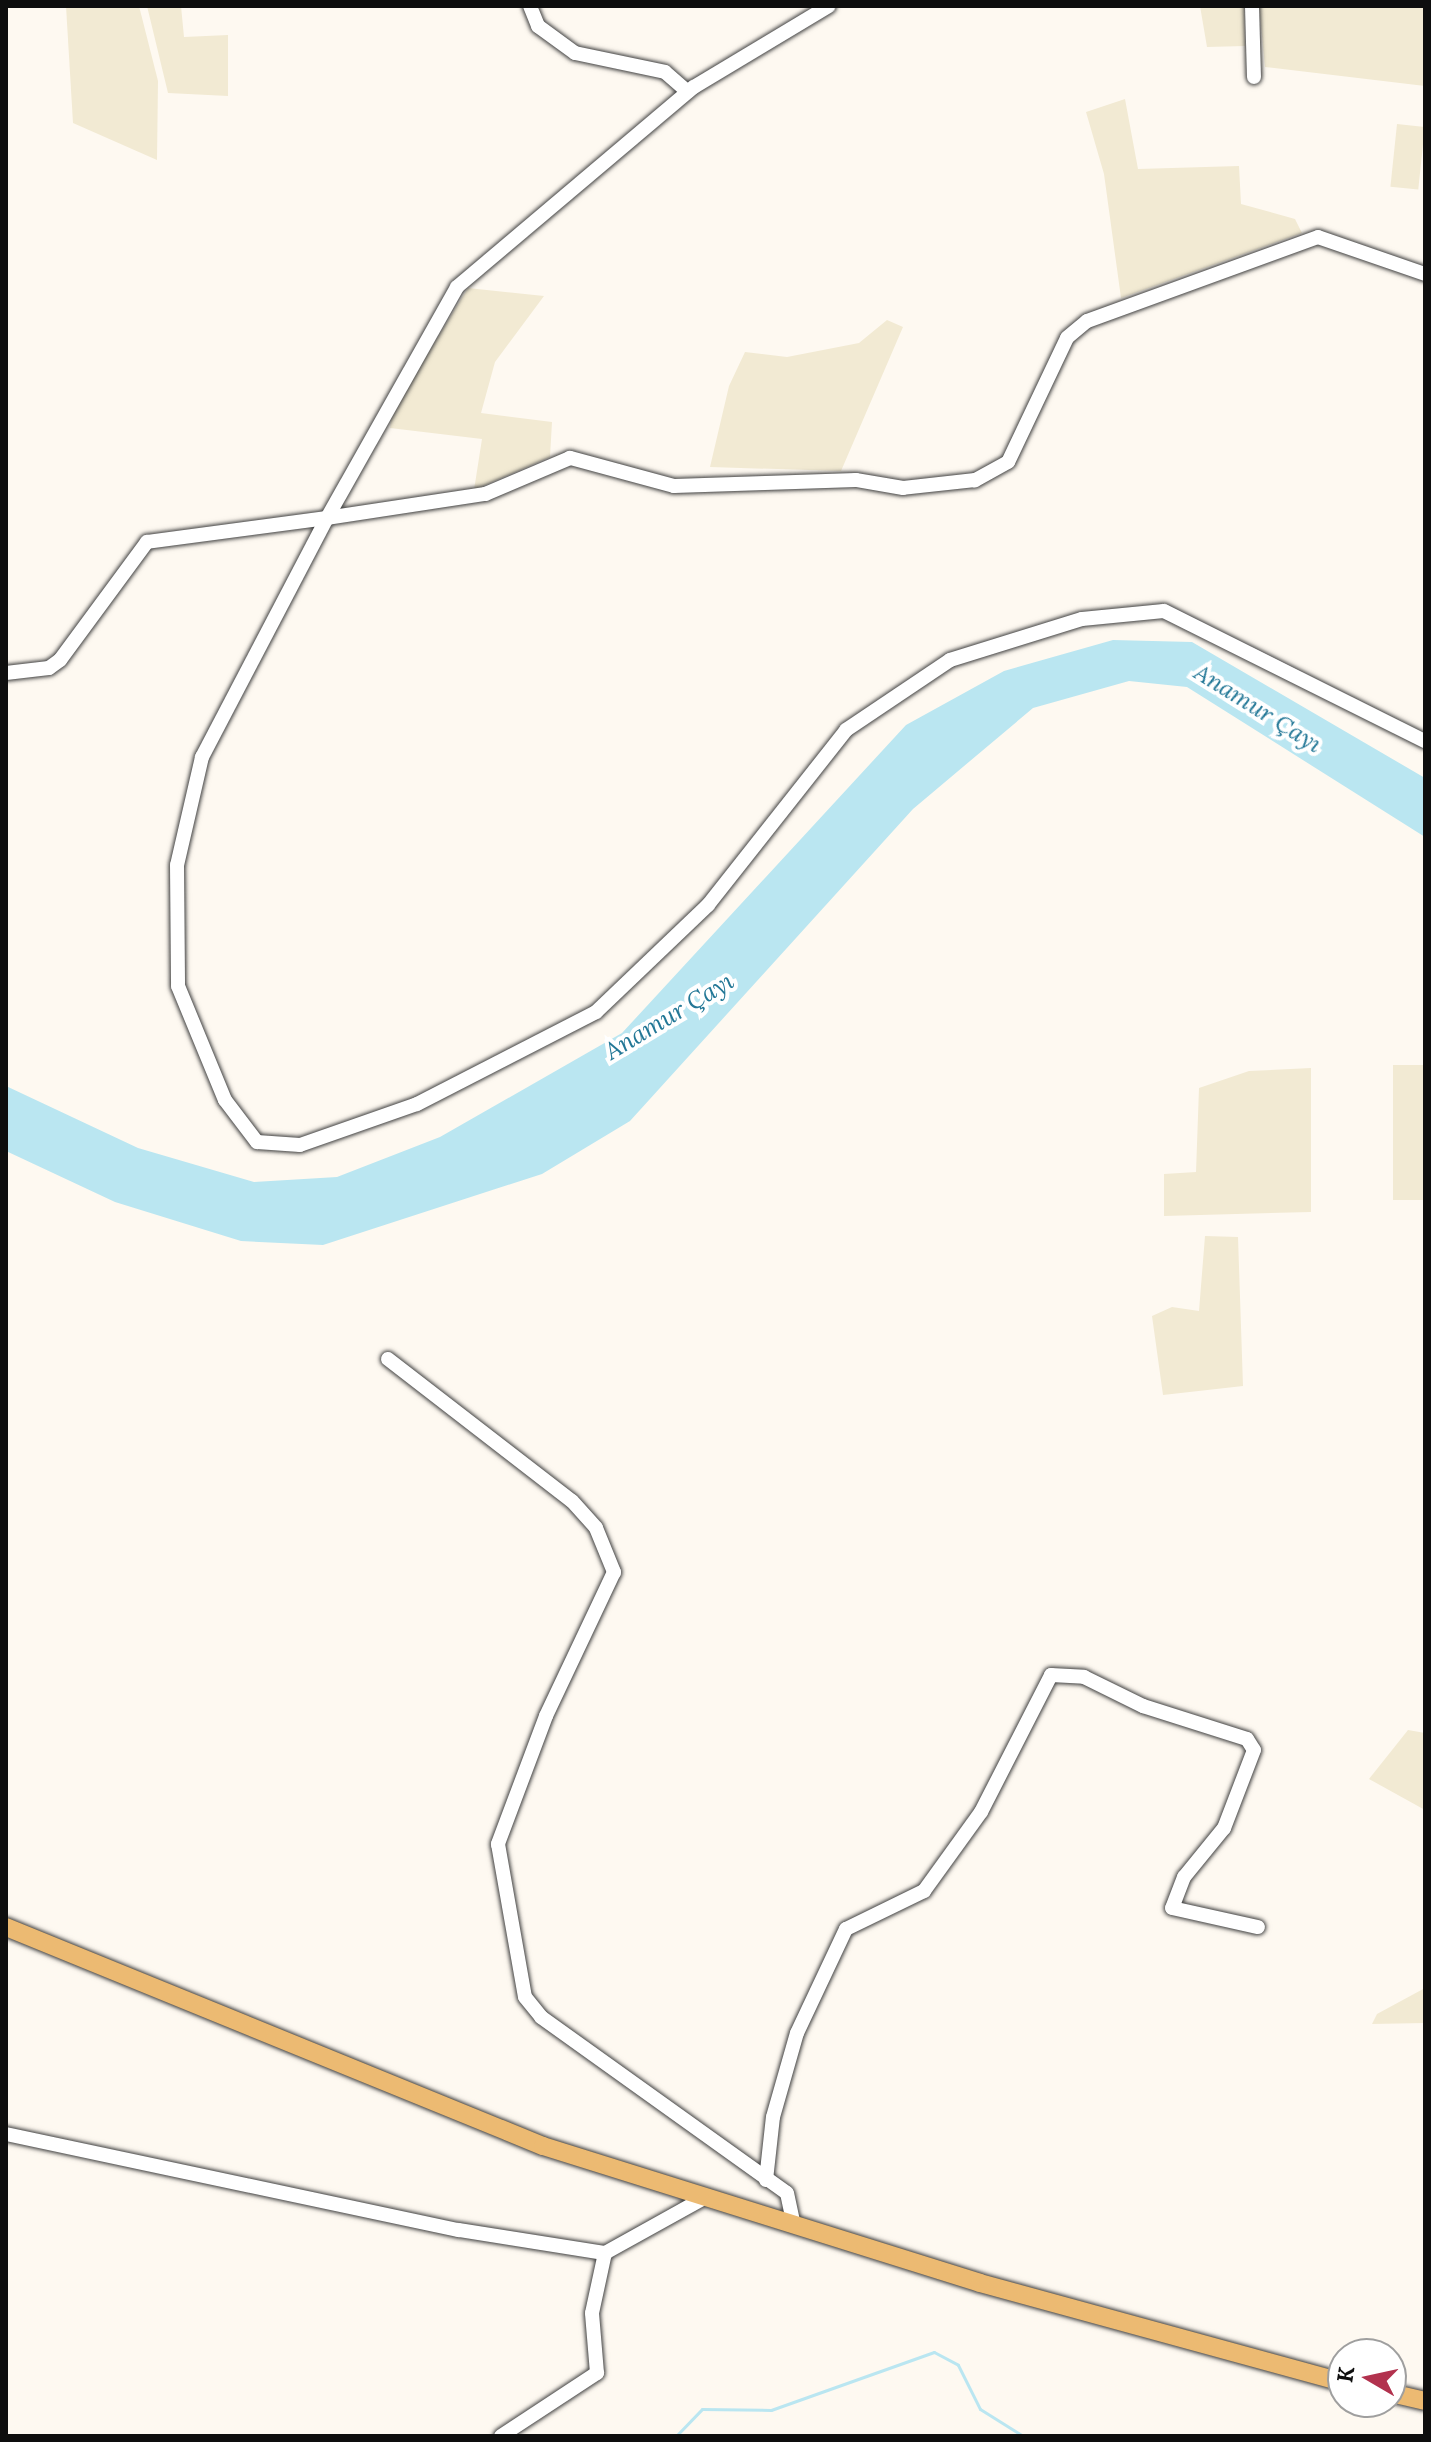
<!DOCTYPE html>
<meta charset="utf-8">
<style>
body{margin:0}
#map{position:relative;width:1431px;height:2442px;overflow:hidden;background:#fef9f1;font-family:Lora,serif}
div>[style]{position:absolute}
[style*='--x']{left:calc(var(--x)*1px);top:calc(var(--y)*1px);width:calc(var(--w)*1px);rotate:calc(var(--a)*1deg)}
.farmland>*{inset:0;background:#f2ead3;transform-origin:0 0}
.water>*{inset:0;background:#bae6f1}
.stream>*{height:3px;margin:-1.5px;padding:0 1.5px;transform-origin:1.5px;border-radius:1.5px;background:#bae6f1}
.roads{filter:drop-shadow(0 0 2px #414141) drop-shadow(0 0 2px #414141)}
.minor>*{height:14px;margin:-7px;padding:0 7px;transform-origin:7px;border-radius:7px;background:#fff}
.major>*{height:18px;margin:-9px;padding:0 9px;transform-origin:9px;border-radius:9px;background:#ecba72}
span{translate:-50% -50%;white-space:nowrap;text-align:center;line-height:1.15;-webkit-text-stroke:8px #fff;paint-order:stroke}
.water-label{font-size:24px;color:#227796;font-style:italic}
.frame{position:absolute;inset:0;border:8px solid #0e0e0e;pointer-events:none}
.north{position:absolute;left:1327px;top:2338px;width:80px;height:80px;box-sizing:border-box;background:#fff;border:2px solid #9f9f9f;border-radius:50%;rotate:279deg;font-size:22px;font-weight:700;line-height:32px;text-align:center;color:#0e0e0e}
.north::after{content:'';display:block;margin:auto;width:28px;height:36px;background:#b2324e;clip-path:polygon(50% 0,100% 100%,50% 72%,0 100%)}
</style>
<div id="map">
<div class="farmland">
<div style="clip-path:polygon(66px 6px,139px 6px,158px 81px,157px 160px,73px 123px)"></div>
<div style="clip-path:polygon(147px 6px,181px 6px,184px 37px,228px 35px,228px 96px,168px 93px)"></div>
<div style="clip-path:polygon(1200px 6px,1244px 6px,1245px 46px,1207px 47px)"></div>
<div style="clip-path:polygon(1259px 6px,1425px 6px,1425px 86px,1265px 67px)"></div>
<div style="clip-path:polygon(1125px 99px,1138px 169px,1239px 166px,1241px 204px,1295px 219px,1302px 233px,1121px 298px,1104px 174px,1086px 112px)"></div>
<div style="left:1397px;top:124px;width:28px;height:63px;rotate:6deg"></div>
<div style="clip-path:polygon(468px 288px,544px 296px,495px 362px,481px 413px,552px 422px,550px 457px,474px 490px,482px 439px,390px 428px,392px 412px)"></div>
<div style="clip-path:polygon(887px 320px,903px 327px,841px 471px,710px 467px,729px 386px,745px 352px,787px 357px,859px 343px)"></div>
<div style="left:1425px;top:1065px;width:135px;height:32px;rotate:90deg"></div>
<div style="clip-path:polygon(1311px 1068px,1311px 1212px,1164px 1216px,1164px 1174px,1196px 1172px,1199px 1088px,1249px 1071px)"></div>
<div style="clip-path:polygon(1205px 1236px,1238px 1237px,1243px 1386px,1163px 1395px,1152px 1316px,1172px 1307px,1199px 1311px)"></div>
<div style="clip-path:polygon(1408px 1730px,1425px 1733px,1425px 1810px,1369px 1779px)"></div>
<div style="clip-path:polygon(1425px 1988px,1425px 2023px,1372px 2024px,1377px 2014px)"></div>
</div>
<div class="water">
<div style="clip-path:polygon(1113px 640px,1192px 642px,1425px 778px,1425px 837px,1187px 687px,1129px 681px,1033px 708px,913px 809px,630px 1121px,542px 1174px,323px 1245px,241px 1241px,115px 1202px,6px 1151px,6px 1086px,138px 1148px,254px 1182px,337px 1177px,440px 1137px,622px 1033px,906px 725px,1004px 671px)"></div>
</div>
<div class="stream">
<div style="--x:676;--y:2436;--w:37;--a:-46"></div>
<div style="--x:702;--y:2409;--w:69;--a:0.8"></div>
<div style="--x:771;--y:2410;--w:173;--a:-19.6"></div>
<div style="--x:934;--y:2352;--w:27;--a:28"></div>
<div style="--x:958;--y:2365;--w:49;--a:63.4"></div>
<div style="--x:980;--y:2409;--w:51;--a:32.1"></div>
</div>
<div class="roads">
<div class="minor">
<div style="--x:530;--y:6;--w:22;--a:68"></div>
<div style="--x:538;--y:26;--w:46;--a:36.1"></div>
<div style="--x:575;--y:53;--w:92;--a:11.9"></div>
<div style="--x:665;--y:72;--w:30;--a:41"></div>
<div style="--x:1252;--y:6;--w:71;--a:88.4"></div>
<div style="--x:1425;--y:274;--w:113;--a:-160.9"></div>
<div style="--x:1318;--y:237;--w:246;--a:160"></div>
<div style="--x:1087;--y:321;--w:26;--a:140"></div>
<div style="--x:1067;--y:338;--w:137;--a:115.4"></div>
<div style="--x:1008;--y:462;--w:38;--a:151"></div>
<div style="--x:975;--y:480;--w:72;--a:173.7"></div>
<div style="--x:903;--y:488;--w:48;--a:-170.3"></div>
<div style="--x:856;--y:480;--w:182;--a:178.1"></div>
<div style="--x:674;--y:486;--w:108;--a:-164.9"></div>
<div style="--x:570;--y:458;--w:92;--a:157"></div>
<div style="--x:485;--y:494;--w:160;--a:171.4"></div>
<div style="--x:327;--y:518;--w:270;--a:117.6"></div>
<div style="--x:202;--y:757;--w:111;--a:103"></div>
<div style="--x:177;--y:865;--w:121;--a:89.5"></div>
<div style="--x:178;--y:986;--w:123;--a:67.6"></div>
<div style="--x:225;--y:1100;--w:53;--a:52.7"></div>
<div style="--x:257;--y:1142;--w:43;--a:4"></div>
<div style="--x:300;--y:1145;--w:124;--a:-19.3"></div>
<div style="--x:417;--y:1104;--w:201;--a:-27.2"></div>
<div style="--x:596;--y:1012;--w:155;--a:-43.7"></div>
<div style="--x:708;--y:905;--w:223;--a:-51.7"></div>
<div style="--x:846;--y:730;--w:125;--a:-33.9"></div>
<div style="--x:950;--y:660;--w:138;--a:-17.3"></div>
<div style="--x:1082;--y:619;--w:82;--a:-5.6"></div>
<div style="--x:1164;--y:611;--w:292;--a:26.5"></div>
<div style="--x:6;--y:673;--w:43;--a:-6.6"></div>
<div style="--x:49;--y:668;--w:14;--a:-36"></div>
<div style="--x:60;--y:660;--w:147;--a:-53.6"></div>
<div style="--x:147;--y:542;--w:182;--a:-7.6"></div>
<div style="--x:327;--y:518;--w:265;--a:-60.6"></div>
<div style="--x:457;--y:287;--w:310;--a:-40.2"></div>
<div style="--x:694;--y:87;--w:157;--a:-31"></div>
<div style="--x:388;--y:1359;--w:232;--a:37.7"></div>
<div style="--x:572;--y:1501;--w:36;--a:48"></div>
<div style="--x:596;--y:1528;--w:48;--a:67.8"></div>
<div style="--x:614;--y:1572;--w:159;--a:115.3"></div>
<div style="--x:546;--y:1716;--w:137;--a:110.6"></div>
<div style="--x:498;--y:1844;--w:155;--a:80"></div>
<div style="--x:525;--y:1997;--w:26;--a:51"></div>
<div style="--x:541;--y:2017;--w:302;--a:35.6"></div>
<div style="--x:787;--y:2193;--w:33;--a:78"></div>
<div style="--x:6;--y:2134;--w:463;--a:12"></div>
<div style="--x:459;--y:2230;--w:148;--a:9"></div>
<div style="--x:766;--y:2180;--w:63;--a:-83.7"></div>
<div style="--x:773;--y:2117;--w:87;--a:-74.1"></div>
<div style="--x:797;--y:2033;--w:115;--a:-64.8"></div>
<div style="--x:846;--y:1929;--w:87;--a:-26"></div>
<div style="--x:924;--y:1891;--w:97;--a:-54.2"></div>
<div style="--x:981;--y:1812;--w:154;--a:-62.9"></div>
<div style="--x:1051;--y:1675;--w:33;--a:3"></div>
<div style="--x:1084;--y:1677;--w:66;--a:26.2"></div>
<div style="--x:1143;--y:1706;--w:109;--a:17.6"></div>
<div style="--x:1247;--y:1739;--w:13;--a:58"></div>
<div style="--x:1254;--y:1750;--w:84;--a:111"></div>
<div style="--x:1224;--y:1828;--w:63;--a:129.2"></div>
<div style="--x:1184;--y:1877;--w:33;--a:111"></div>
<div style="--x:1172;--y:1908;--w:88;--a:12.5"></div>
<div style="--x:501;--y:2436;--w:115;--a:-33.3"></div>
<div style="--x:597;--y:2373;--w:60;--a:-94.8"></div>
<div style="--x:592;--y:2313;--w:61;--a:-77.8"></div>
<div style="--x:605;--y:2253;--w:111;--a:-29.1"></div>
</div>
<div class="major">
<div style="--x:6;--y:1927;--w:580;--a:22.19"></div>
<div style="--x:543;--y:2146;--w:458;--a:17.4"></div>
<div style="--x:980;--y:2283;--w:376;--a:15.3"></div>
<div style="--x:1391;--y:2393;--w:35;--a:13"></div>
</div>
</div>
<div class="water-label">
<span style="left:1258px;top:708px;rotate:32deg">Anamur Çayı</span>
<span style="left:669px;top:1016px;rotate:-31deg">Anamur Çayı</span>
</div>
<div class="frame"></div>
<div class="north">K</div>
</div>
